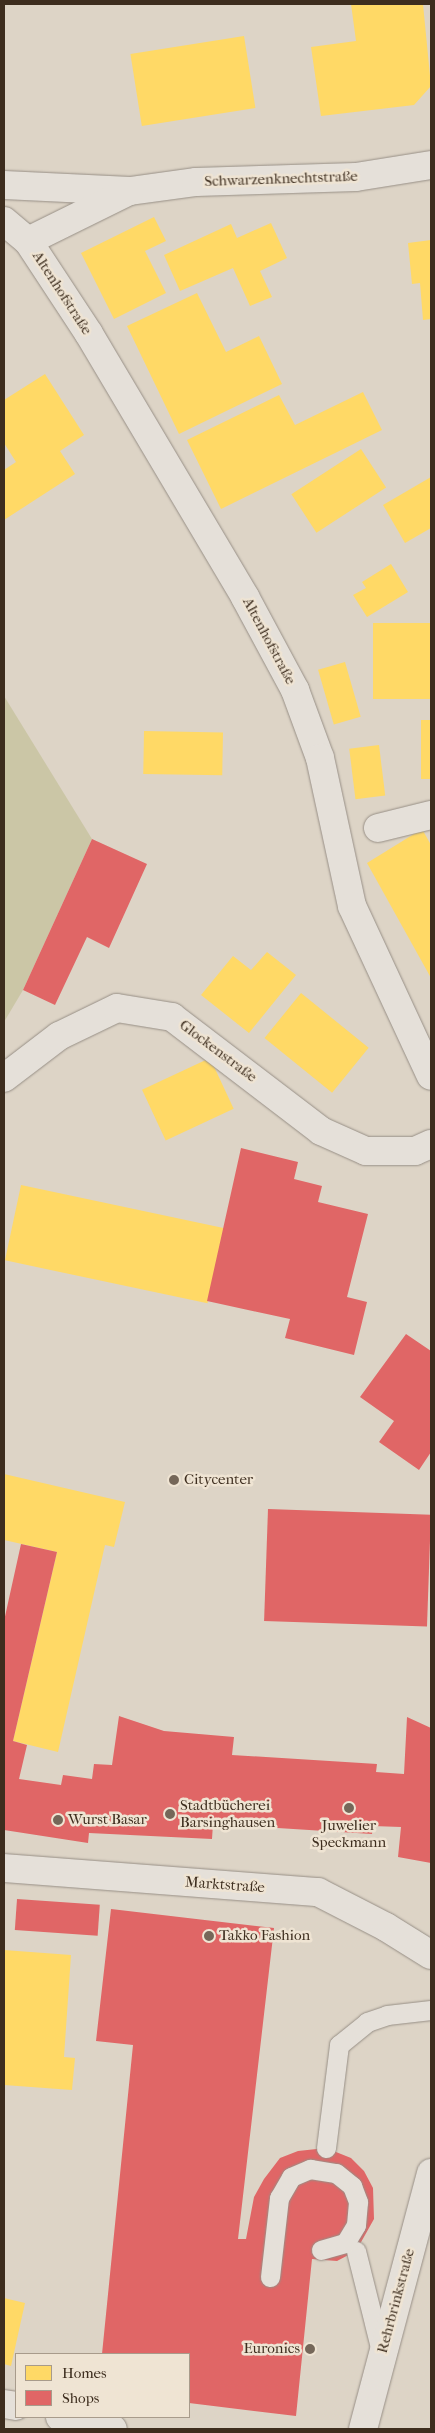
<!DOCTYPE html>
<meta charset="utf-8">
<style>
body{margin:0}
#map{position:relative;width:435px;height:2433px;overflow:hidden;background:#ddd4c6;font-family:"IM FELL French Canon",serif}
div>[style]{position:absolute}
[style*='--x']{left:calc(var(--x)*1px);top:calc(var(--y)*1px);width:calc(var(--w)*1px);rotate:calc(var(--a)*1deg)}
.green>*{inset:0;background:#cbc6a6}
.homes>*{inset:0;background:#ffd966;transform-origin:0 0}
.shops>*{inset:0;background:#e06666;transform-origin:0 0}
.roads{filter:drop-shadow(0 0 1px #978f86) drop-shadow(0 0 1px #978f86)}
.service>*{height:19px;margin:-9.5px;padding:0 9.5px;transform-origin:9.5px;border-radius:9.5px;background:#e5e0d9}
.pedestrian>*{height:28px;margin:-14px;padding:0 14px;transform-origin:14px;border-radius:14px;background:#e5e0d9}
.minor>*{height:28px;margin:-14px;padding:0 14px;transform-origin:14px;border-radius:14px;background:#e5e0d9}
.dots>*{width:14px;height:14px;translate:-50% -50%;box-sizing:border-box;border:2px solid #efe4d3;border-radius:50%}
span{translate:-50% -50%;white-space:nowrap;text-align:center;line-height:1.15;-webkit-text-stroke:5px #efe4d3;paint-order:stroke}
.street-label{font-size:15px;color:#3d2d1e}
.poi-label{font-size:15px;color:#3d2d1e}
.left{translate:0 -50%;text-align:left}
.right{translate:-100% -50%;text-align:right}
.frame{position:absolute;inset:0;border:5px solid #3d2d1e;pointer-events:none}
.legend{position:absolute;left:15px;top:2353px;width:175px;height:65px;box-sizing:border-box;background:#efe4d3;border:1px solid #a89b8b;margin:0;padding:6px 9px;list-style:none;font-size:15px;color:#3d2d1e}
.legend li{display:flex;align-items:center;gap:10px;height:25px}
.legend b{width:25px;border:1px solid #a89b8b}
</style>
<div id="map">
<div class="green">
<div style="clip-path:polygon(4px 696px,92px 839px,23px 990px,4px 1022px)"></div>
</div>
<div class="homes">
<div style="clip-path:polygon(351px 4px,423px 4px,431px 86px,414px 105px,321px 116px,311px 47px,356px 41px)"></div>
<div style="left:244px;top:36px;width:73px;height:115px;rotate:81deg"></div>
<div style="clip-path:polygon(154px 217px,166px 241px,145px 251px,166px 293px,114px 319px,81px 253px)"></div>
<div style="clip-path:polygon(271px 223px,287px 258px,260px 271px,272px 297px,250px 306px,233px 268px,180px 291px,164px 255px,231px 224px,237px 238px)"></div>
<div style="clip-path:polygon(431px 240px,431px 319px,423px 320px,420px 283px,412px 284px,408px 243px)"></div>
<div style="clip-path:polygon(197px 293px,226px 352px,259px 336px,282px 384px,179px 434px,127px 326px)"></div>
<div style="clip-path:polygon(45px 374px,84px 435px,60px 451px,75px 474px,4px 520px,4px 470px,16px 462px,4px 443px,4px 400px)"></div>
<div style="clip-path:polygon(363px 392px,382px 430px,221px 509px,187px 440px,279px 395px,295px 425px)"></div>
<div style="left:361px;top:449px;width:46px;height:83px;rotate:57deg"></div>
<div style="clip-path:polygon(431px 477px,431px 528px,405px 543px,383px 505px)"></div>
<div style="clip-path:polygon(391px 564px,408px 592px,367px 617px,353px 595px,366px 588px,362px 582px)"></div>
<div style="left:373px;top:623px;width:58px;height:76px"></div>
<div style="left:345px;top:662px;width:57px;height:28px;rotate:74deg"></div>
<div style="left:421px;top:720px;width:10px;height:59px"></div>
<div style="left:144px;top:731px;width:79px;height:43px;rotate:1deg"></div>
<div style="left:379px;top:745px;width:51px;height:30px;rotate:83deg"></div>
<div style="clip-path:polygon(422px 829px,431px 845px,431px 978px,367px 863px)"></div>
<div style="clip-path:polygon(267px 952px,296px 975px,249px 1033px,201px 995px,233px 956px,251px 970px)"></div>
<div style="left:301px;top:993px;width:87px;height:58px;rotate:39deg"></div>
<div style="left:210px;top:1058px;width:56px;height:75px;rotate:65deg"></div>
<div style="left:21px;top:1185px;width:207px;height:77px;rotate:12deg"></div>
<div style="clip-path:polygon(4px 1474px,125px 1502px,114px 1547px,105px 1545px,58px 1752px,13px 1741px,57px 1552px,4px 1540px)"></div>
<div style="clip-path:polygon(4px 1950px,71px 1955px,64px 2057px,75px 2058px,72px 2090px,4px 2085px)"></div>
<div style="clip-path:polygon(4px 2298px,25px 2303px,11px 2366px,4px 2364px)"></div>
</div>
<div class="shops">
<div style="clip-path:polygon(92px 839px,147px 864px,109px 948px,87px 937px,55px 1005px,23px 990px)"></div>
<div style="clip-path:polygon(241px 1148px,298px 1162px,294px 1179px,322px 1186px,318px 1202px,368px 1214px,347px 1297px,367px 1302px,354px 1355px,285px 1338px,290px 1319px,207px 1301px)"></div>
<div style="clip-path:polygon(406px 1334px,431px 1351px,431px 1452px,419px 1470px,379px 1442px,394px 1421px,360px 1397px)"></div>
<div style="left:268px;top:1509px;width:163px;height:112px;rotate:2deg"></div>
<div style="clip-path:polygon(21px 1544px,57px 1552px,13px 1741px,27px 1745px,19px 1779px,61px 1785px,63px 1775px,92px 1779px,94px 1764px,112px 1765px,119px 1716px,164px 1731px,234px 1737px,232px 1755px,377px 1764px,376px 1772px,404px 1774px,407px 1717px,431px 1728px,431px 1863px,398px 1857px,401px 1827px,373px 1826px,372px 1834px,213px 1824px,212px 1839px,89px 1833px,88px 1843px,4px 1830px,4px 1621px)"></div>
<div style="left:17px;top:1899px;width:83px;height:31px;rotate:4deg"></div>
<div style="clip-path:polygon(111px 1909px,274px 1928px,238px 2239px,246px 2239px,254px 2197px,264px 2179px,280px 2158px,298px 2151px,326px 2148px,351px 2158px,364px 2171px,373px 2188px,374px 2219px,356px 2251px,337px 2261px,312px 2259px,296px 2416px,189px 2403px,189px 2354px,102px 2354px,133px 2045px,96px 2041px)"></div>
</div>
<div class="roads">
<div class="service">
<div style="--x:326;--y:2148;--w:104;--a:-82.8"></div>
<div style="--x:339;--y:2045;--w:36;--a:-39"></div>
<div style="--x:367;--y:2022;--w:21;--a:-19"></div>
<div style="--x:387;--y:2015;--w:44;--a:-6.5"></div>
<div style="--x:356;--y:2251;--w:103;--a:76"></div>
<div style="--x:270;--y:2277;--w:80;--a:-83.5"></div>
<div style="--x:279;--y:2198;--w:24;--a:-60"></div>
<div style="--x:291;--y:2177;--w:21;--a:-23"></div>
<div style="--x:310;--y:2169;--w:26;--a:9"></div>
<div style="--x:336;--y:2173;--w:21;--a:39"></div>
<div style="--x:352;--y:2186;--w:17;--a:69"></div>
<div style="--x:358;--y:2202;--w:23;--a:95"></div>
<div style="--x:356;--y:2225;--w:21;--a:121"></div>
<div style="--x:345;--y:2243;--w:25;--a:164"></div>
</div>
<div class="pedestrian">
<div style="--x:4;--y:1868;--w:315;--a:4.4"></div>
<div style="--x:318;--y:1892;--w:76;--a:27.2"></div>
<div style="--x:386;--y:1927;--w:53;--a:31.9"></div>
</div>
<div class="minor">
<div style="--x:4;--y:185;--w:126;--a:2.7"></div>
<div style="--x:130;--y:191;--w:67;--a:-7.8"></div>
<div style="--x:196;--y:182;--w:160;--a:-1.8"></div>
<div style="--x:356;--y:177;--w:76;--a:-9.1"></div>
<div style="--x:4;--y:221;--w:31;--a:40"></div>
<div style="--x:28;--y:241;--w:111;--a:56.7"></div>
<div style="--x:89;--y:334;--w:306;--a:59.3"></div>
<div style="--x:245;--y:597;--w:106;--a:61.7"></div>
<div style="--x:295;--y:690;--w:72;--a:69.8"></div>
<div style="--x:320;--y:758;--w:151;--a:77.8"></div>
<div style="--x:352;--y:906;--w:187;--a:65.1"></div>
<div style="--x:28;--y:241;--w:113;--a:-26.3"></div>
<div style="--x:378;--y:828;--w:55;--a:-13.8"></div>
<div style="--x:4;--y:1078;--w:69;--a:-37.4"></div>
<div style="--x:59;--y:1036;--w:64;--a:-25.8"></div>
<div style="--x:117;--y:1008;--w:56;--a:9.3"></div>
<div style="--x:172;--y:1017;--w:188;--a:37.4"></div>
<div style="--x:321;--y:1131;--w:49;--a:24"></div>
<div style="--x:366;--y:1151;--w:49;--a:0"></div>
<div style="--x:415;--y:1151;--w:17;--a:-24"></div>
<div style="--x:4;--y:2404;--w:12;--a:9"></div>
<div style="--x:60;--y:2417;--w:54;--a:12.8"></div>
<div style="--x:363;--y:2429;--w:265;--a:-75.1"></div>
</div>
</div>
<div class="dots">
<div style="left:174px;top:1480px;background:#756759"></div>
<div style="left:349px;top:1808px;background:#756759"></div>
<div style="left:170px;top:1814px;background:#756759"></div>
<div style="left:58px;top:1820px;background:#756759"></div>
<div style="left:209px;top:1936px;background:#756759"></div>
<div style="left:310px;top:2349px;background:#756759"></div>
</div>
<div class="street-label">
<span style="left:281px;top:179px;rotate:-2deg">Schwarzenknechtstraße</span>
<span style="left:62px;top:293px;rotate:57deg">Altenhofstraße</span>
<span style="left:269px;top:641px;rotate:62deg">Altenhofstraße</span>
<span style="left:218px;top:1051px;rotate:37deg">Glockenstraße</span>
<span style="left:225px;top:1885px;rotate:4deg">Marktstraße</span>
<span style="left:396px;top:2301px;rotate:-75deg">Rehrbrinkstraße</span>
</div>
<div class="poi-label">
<span class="left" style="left:184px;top:1480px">Citycenter</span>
<span class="left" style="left:180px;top:1814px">Stadtbücherei<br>Barsinghausen</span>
<span class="left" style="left:68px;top:1820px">Wurst Basar</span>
<span style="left:349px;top:1834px">Juwelier<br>Speckmann</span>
<span class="left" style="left:219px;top:1936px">Takko Fashion</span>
<span class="right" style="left:300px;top:2349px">Euronics</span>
</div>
<div class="frame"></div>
<ul class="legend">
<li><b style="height:14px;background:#ffd966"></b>Homes</li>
<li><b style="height:14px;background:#e06666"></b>Shops</li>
</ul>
</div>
